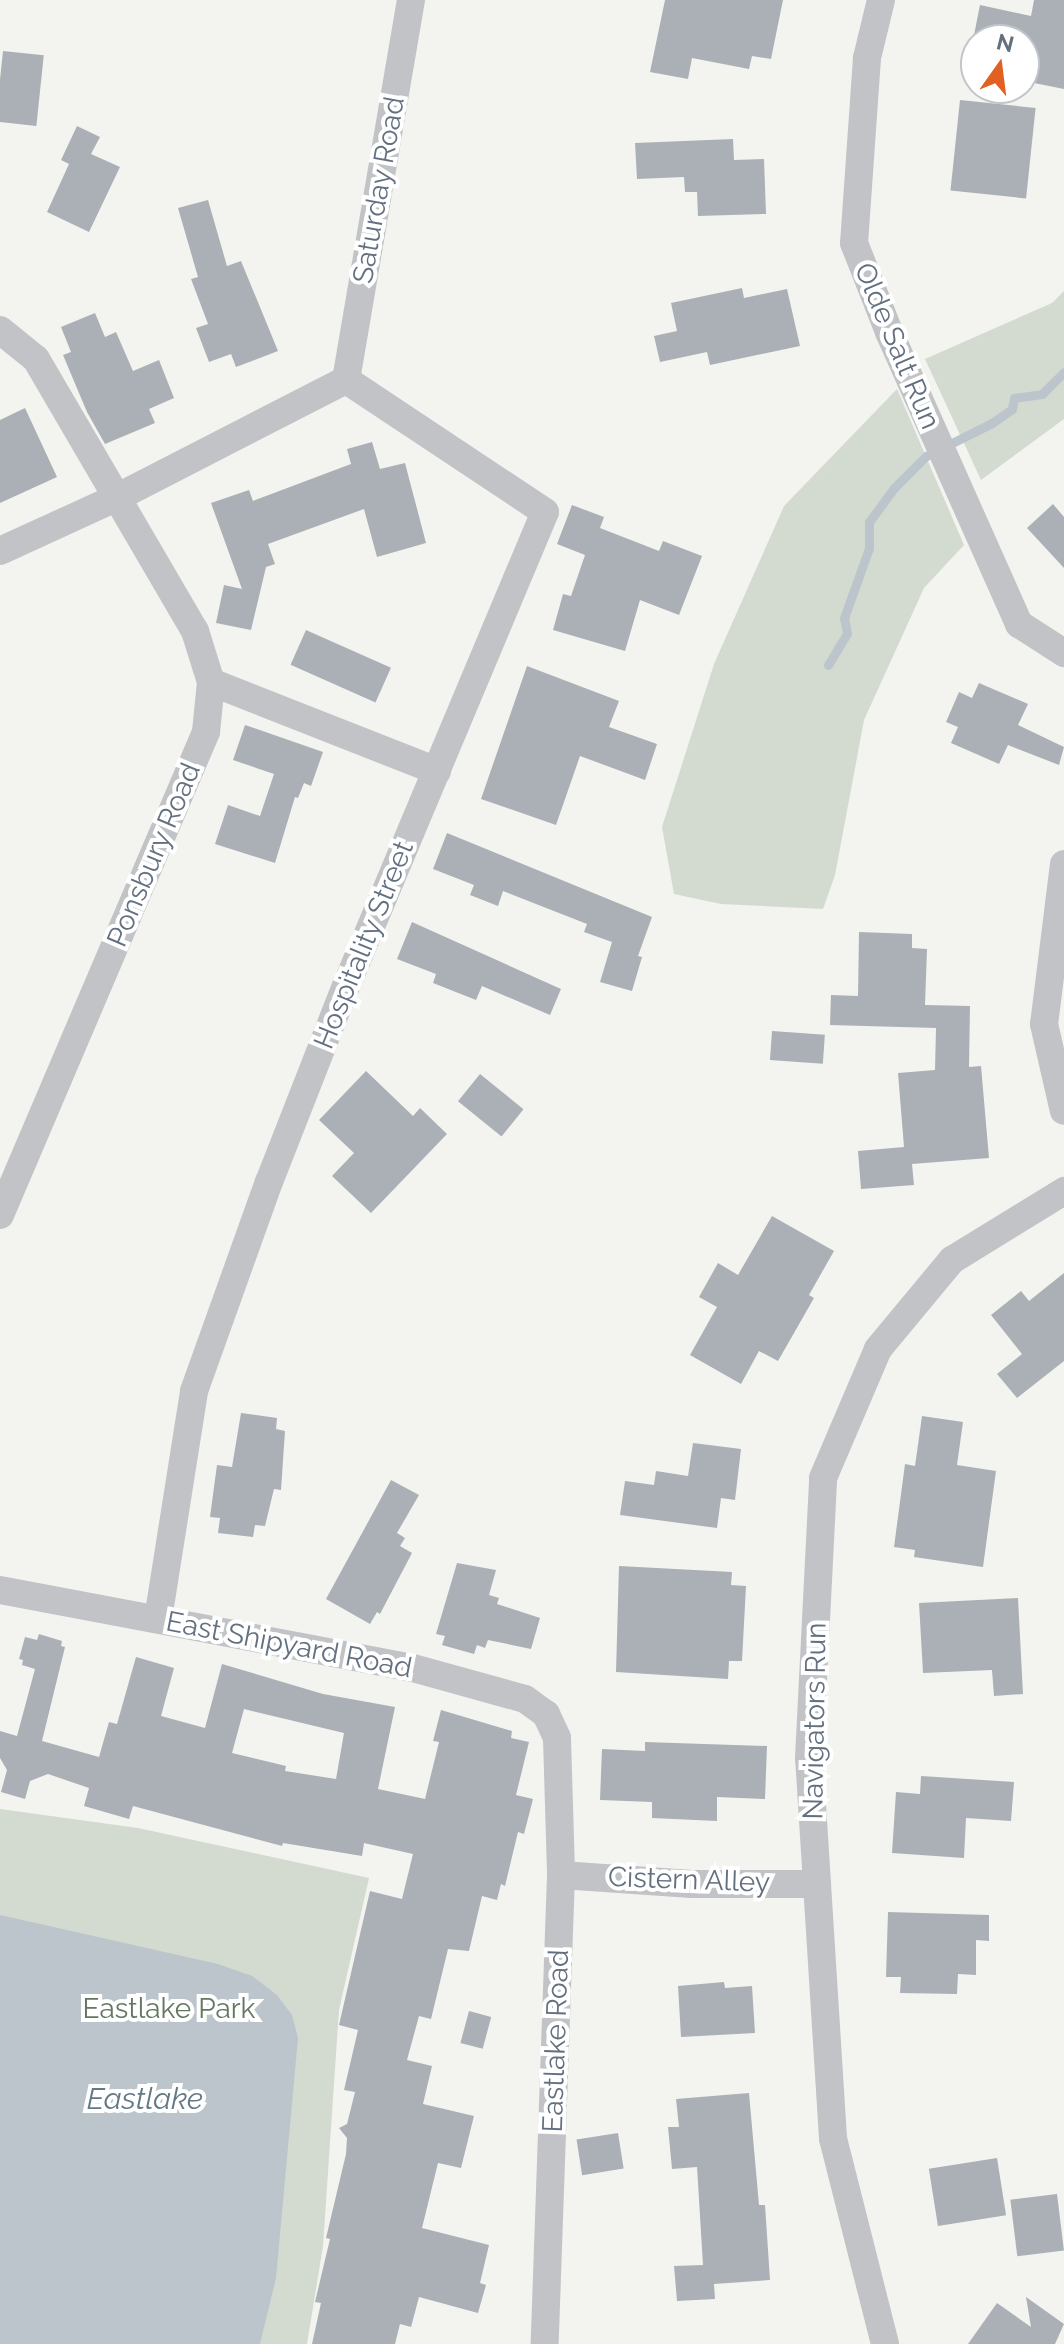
<!DOCTYPE html>
<style>
body{margin:0}
#map{position:relative;width:1064px;height:2344px;overflow:hidden;background:#f3f4ef;font-family:Raleway,sans-serif}
div>[style]{position:absolute}
[style*='--x']{left:calc(var(--x)*1px);top:calc(var(--y)*1px);width:calc(var(--w)*1px);rotate:calc(var(--a)*1deg)}
.green>*{inset:0;background:#d3dad0}
.water>*{inset:0;background:#bcc5cb}
.stream>*{height:9px;margin:-4.5px;padding:0 4.5px;transform-origin:4.5px;border-radius:4.5px;background:#bcc5cb}
.building>*{inset:0;background:#aab0b5;transform-origin:0 0}
.minor>*{height:28px;margin:-14px;padding:0 14px;transform-origin:14px;border-radius:14px;background:#c1c3c7}
span{translate:-50% -50%;white-space:nowrap;text-align:center;line-height:1.15;-webkit-text-stroke:8px #fff;paint-order:stroke}
.street-label{font-size:28px;color:#637080}
.park-label{font-size:28px;color:#647761}
.water-label{font-size:30px;color:#637985;font-style:italic}
.north{position:absolute;left:960px;top:24px;width:80px;height:80px;box-sizing:border-box;background:#fff;border:2px solid #c1c6cc;border-radius:50%;rotate:14deg;font-size:22px;font-weight:700;line-height:32px;text-align:center;color:#637080}
.north::after{content:'';display:block;margin:auto;width:28px;height:36px;background:#e16022;clip-path:polygon(50% 0,100% 100%,50% 72%,0 100%)}
</style>
<div id="map">
<div class="green">
<div style="clip-path:polygon(1064px 291px,1064px 419px,981px 480px,925px 359px,1052px 303px)"></div>
<div style="clip-path:polygon(897px 389px,964px 545px,924px 588px,864px 720px,835px 875px,823px 909px,721px 904px,674px 894px,662px 827px,714px 664px,784px 506px)"></div>
<div style="clip-path:polygon(0 1809px,138px 1828px,369px 1878px,339px 2010px,323px 2246px,307px 2344px,0 2344px)"></div>
</div>
<div class="water">
<div style="clip-path:polygon(0 1915px,218px 1964px,252px 1976px,277px 1995px,292px 2015px,298px 2038px,276px 2278px,260px 2344px,0 2344px)"></div>
</div>
<div class="stream">
<div style="--x:828;--y:665;--w:37;--a:-59"></div>
<div style="--x:847;--y:633;--w:15;--a:-101"></div>
<div style="--x:844;--y:618;--w:74;--a:-70.3"></div>
<div style="--x:869;--y:548;--w:26;--a:-90"></div>
<div style="--x:869;--y:522;--w:42;--a:-53.7"></div>
<div style="--x:894;--y:488;--w:45;--a:-45"></div>
<div style="--x:926;--y:456;--w:74;--a:-26.6"></div>
<div style="--x:992;--y:423;--w:24;--a:-35"></div>
<div style="--x:1012;--y:409;--w:11;--a:-80"></div>
<div style="--x:1014;--y:398;--w:28;--a:-8"></div>
<div style="--x:1042;--y:394;--w:31;--a:-45"></div>
</div>
<div class="building">
<div style="clip-path:polygon(665px 0,783px 0,771px 59px,752px 56px,749px 69px,692px 58px,688px 79px,650px 72px)"></div>
<div style="clip-path:polygon(1034px 0,1064px 0,1064px 89px,1024px 81px,1024px 40px,973px 40px,980px 5px,1031px 16px)"></div>
<div style="left:3px;top:51px;width:41px;height:71px;rotate:6deg"></div>
<div style="left:960px;top:100px;width:76px;height:91px;rotate:6deg"></div>
<div style="clip-path:polygon(77px 126px,100px 137px,91px 154px,120px 167px,89px 232px,47px 212px,69px 164px,61px 160px)"></div>
<div style="clip-path:polygon(733px 139px,734px 160px,764px 159px,766px 214px,698px 216px,697px 192px,685px 192px,684px 177px,637px 179px,635px 143px)"></div>
<div style="clip-path:polygon(208px 200px,227px 266px,241px 261px,278px 351px,236px 367px,231px 354px,209px 362px,196px 328px,208px 324px,191px 279px,198px 277px,178px 208px)"></div>
<div style="clip-path:polygon(742px 288px,744px 298px,787px 289px,800px 346px,710px 365px,707px 352px,660px 362px,654px 336px,677px 331px,671px 303px)"></div>
<div style="clip-path:polygon(95px 313px,105px 337px,116px 332px,133px 371px,159px 360px,174px 398px,149px 409px,155px 423px,105px 444px,87px 412px,63px 355px,71px 352px,61px 327px)"></div>
<div style="clip-path:polygon(25px 408px,57px 477px,0 503px,0 420px)"></div>
<div style="clip-path:polygon(372px 442px,380px 469px,405px 463px,426px 543px,377px 557px,364px 509px,268px 544px,275px 564px,266px 567px,251px 630px,216px 623px,224px 585px,242px 589px,211px 503px,249px 490px,253px 501px,351px 464px,347px 449px)"></div>
<div style="clip-path:polygon(1053px 504px,1064px 517px,1064px 568px,1027px 528px)"></div>
<div style="clip-path:polygon(572px 505px,604px 517px,600px 528px,659px 551px,663px 541px,702px 556px,679px 615px,640px 600px,625px 651px,553px 630px,563px 594px,571px 596px,585px 555px,557px 544px)"></div>
<div style="left:306px;top:630px;width:93px;height:38px;rotate:24deg"></div>
<div style="clip-path:polygon(527px 666px,619px 701px,609px 727px,657px 744px,645px 780px,580px 756px,556px 825px,481px 799px)"></div>
<div style="clip-path:polygon(979px 683px,1028px 704px,1018px 725px,1064px 747px,1059px 765px,1008px 745px,999px 764px,951px 743px,958px 727px,946px 722px,959px 692px,972px 698px)"></div>
<div style="clip-path:polygon(245px 725px,323px 752px,311px 786px,304px 783px,298px 798px,295px 797px,275px 863px,215px 844px,228px 805px,260px 816px,274px 774px,233px 760px)"></div>
<div style="clip-path:polygon(447px 833px,652px 917px,638px 956px,642px 957px,632px 991px,600px 982px,612px 942px,584px 932px,587px 924px,503px 891px,498px 906px,470px 895px,474px 885px,433px 869px)"></div>
<div style="clip-path:polygon(412px 922px,561px 989px,550px 1015px,482px 986px,476px 1000px,433px 983px,436px 974px,397px 959px)"></div>
<div style="clip-path:polygon(859px 932px,912px 934px,912px 948px,927px 949px,925px 1005px,970px 1006px,969px 1067px,981px 1066px,989px 1158px,912px 1164px,914px 1185px,861px 1189px,858px 1151px,904px 1147px,898px 1073px,935px 1070px,936px 1028px,830px 1025px,831px 995px,858px 996px)"></div>
<div style="left:772px;top:1031px;width:53px;height:29px;rotate:4deg"></div>
<div style="clip-path:polygon(366px 1071px,413px 1116px,420px 1108px,447px 1134px,371px 1213px,332px 1176px,354px 1153px,319px 1120px)"></div>
<div style="left:480px;top:1074px;width:56px;height:35px;rotate:39deg"></div>
<div style="clip-path:polygon(772px 1216px,834px 1251px,809px 1295px,814px 1298px,778px 1361px,759px 1351px,741px 1384px,690px 1355px,717px 1307px,699px 1297px,718px 1263px,738px 1275px)"></div>
<div style="clip-path:polygon(1064px 1273px,1064px 1361px,1017px 1398px,997px 1374px,1022px 1354px,991px 1315px,1021px 1291px,1029px 1301px)"></div>
<div style="clip-path:polygon(241px 1413px,277px 1418px,276px 1429px,285px 1431px,281px 1490px,274px 1489px,265px 1526px,255px 1525px,253px 1537px,218px 1533px,220px 1518px,210px 1517px,217px 1465px,232px 1467px)"></div>
<div style="clip-path:polygon(922px 1416px,963px 1422px,957px 1465px,996px 1471px,983px 1567px,914px 1557px,915px 1550px,894px 1547px,905px 1464px,915px 1466px)"></div>
<div style="clip-path:polygon(693px 1443px,741px 1449px,735px 1500px,721px 1498px,717px 1528px,620px 1515px,625px 1481px,654px 1485px,656px 1471px,688px 1476px)"></div>
<div style="clip-path:polygon(391px 1480px,419px 1495px,397px 1533px,405px 1538px,400px 1546px,412px 1553px,380px 1614px,377px 1612px,370px 1624px,326px 1599px)"></div>
<div style="clip-path:polygon(457px 1563px,496px 1570px,489px 1595px,499px 1598px,497px 1604px,540px 1618px,531px 1649px,488px 1640px,485px 1648px,477px 1645px,474px 1654px,442px 1645px,445px 1636px,436px 1634px)"></div>
<div style="clip-path:polygon(619px 1566px,732px 1572px,731px 1585px,746px 1586px,742px 1661px,729px 1661px,728px 1679px,616px 1672px)"></div>
<div style="clip-path:polygon(1018px 1598px,1023px 1694px,994px 1696px,992px 1670px,923px 1673px,919px 1603px)"></div>
<div style="clip-path:polygon(evenodd,39px 1634px,62px 1641px,61px 1646px,65px 1647px,42px 1741px,99px 1757px,109px 1722px,117px 1724px,136px 1657px,174px 1668px,161px 1716px,205px 1728px,222px 1664px,323px 1694px,395px 1707px,378px 1789px,425px 1799px,439px 1742px,433px 1741px,441px 1710px,512px 1731px,511px 1738px,529px 1742px,516px 1795px,533px 1799px,524px 1834px,518px 1832px,505px 1886px,501px 1884px,497px 1900px,482px 1896px,469px 1951px,448px 1949px,431px 2019px,419px 2016px,407px 2060px,432px 2066px,423px 2104px,474px 2116px,461px 2168px,438px 2163px,422px 2228px,489px 2245px,480px 2283px,486px 2285px,478px 2313px,419px 2297px,411px 2327px,400px 2324px,395px 2344px,312px 2344px,321px 2303px,315px 2302px,330px 2239px,326px 2238px,346px 2154px,347px 2138px,339px 2128px,347px 2124px,355px 2092px,344px 2090px,358px 2030px,339px 2025px,370px 1891px,402px 1899px,413px 1854px,364px 1843px,362px 1856px,283px 1843px,282px 1846px,133px 1806px,129px 1819px,84px 1806px,89px 1788px,48px 1774px,30px 1781px,25px 1799px,1px 1792px,7px 1770px,0 1758px,0 1731px,17px 1736px,35px 1669px,22px 1665px,23px 1660px,19px 1659px,25px 1637px,37px 1640px,39px 1634px,244px 1709px,344px 1733px,336px 1779px,285px 1771px,286px 1766px,232px 1753px,244px 1709px)"></div>
<div style="clip-path:polygon(645px 1742px,767px 1746px,765px 1799px,717px 1797px,717px 1821px,652px 1818px,652px 1802px,600px 1800px,602px 1749px,645px 1751px)"></div>
<div style="clip-path:polygon(921px 1776px,1014px 1782px,1011px 1821px,966px 1818px,964px 1858px,892px 1853px,896px 1792px,920px 1794px)"></div>
<div style="clip-path:polygon(888px 1912px,989px 1915px,989px 1941px,976px 1940px,976px 1975px,958px 1974px,957px 1994px,900px 1993px,901px 1977px,886px 1977px)"></div>
<div style="clip-path:polygon(724px 1982px,725px 1988px,752px 1986px,755px 2033px,681px 2037px,678px 1986px)"></div>
<div style="left:469px;top:2011px;width:23px;height:33px;rotate:15deg"></div>
<div style="clip-path:polygon(749px 2093px,759px 2205px,765px 2205px,770px 2280px,714px 2284px,715px 2299px,677px 2301px,674px 2266px,703px 2265px,697px 2167px,672px 2169px,668px 2127px,679px 2127px,676px 2099px)"></div>
<div style="left:618px;top:2133px;width:36px;height:42px;rotate:81deg"></div>
<div style="left:997px;top:2158px;width:58px;height:69px;rotate:81deg"></div>
<div style="left:1057px;top:2194px;width:57px;height:47px;rotate:83deg"></div>
<div style="clip-path:polygon(1026px 2297px,1064px 2324px,1055px 2344px,968px 2344px,997px 2303px,1031px 2327px)"></div>
</div>
<div class="minor">
<div style="--x:881;--y:0;--w:60;--a:103.6"></div>
<div style="--x:867;--y:58;--w:185;--a:94"></div>
<div style="--x:854;--y:243;--w:96;--a:68.5"></div>
<div style="--x:889;--y:332;--w:320;--a:66"></div>
<div style="--x:1019;--y:624;--w:54;--a:32.8"></div>
<div style="--x:0;--y:330;--w:46;--a:38.9"></div>
<div style="--x:36;--y:359;--w:315;--a:59.7"></div>
<div style="--x:195;--y:631;--w:53;--a:72.6"></div>
<div style="--x:211;--y:682;--w:50;--a:95.7"></div>
<div style="--x:206;--y:732;--w:525;--a:113.1"></div>
<div style="--x:346;--y:380;--w:386;--a:-80.3"></div>
<div style="--x:0;--y:551;--w:130;--a:-24.6"></div>
<div style="--x:118;--y:497;--w:256;--a:-27.2"></div>
<div style="--x:211;--y:682;--w:243;--a:21.5"></div>
<div style="--x:1064;--y:864;--w:161;--a:97.1"></div>
<div style="--x:1044;--y:1024;--w:89;--a:77.1"></div>
<div style="--x:0;--y:1590;--w:420;--a:10.7"></div>
<div style="--x:413;--y:1668;--w:116;--a:15.5"></div>
<div style="--x:525;--y:1699;--w:26;--a:36"></div>
<div style="--x:546;--y:1714;--w:26;--a:65"></div>
<div style="--x:557;--y:1738;--w:137;--a:88.3"></div>
<div style="--x:561;--y:1875;--w:469;--a:92"></div>
<div style="--x:158;--y:1619;--w:231;--a:-81"></div>
<div style="--x:194;--y:1391;--w:222;--a:-70.3"></div>
<div style="--x:269;--y:1182;--w:211;--a:-68.6"></div>
<div style="--x:346;--y:986;--w:514;--a:-67.23"></div>
<div style="--x:545;--y:512;--w:239;--a:-146.4"></div>
<div style="--x:561;--y:1875;--w:131;--a:3.9"></div>
<div style="--x:692;--y:1884;--w:125;--a:0"></div>
<div style="--x:885;--y:2344;--w:212;--a:-104.2"></div>
<div style="--x:833;--y:2138;--w:381;--a:-93.6"></div>
<div style="--x:809;--y:1758;--w:280;--a:-87.1"></div>
<div style="--x:823;--y:1478;--w:140;--a:-66.9"></div>
<div style="--x:878;--y:1349;--w:116;--a:-50.3"></div>
<div style="--x:952;--y:1260;--w:132;--a:-31.6"></div>
</div>
<div class="street-label">
<span style="left:379px;top:190px;rotate:-80deg">Saturday Road</span>
<span style="left:897px;top:346px;rotate:67deg">Olde Salt Run</span>
<span style="left:154px;top:855px;rotate:-67deg">Ponsbury Road</span>
<span style="left:364px;top:945px;rotate:-68deg">Hospitality Street</span>
<span style="left:289px;top:1645px;rotate:11deg">East Shipyard Road</span>
<span style="left:815px;top:1721px;rotate:-89deg">Navigators Run</span>
<span style="left:689px;top:1880px;rotate:2deg">Cistern Alley</span>
<span style="left:556px;top:2041px;rotate:-88deg">Eastlake Road</span>
</div>
<div class="park-label">
<span style="left:169px;top:2009px">Eastlake Park</span>
</div>
<div class="water-label">
<span style="left:145px;top:2099px">Eastlake</span>
</div>
<div class="north">N</div>
</div>
